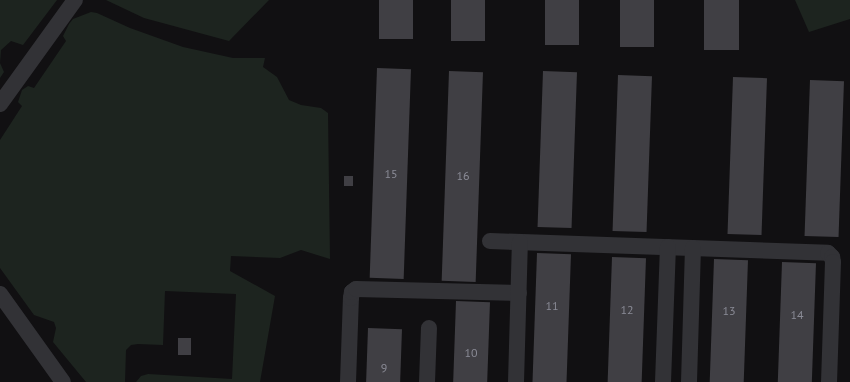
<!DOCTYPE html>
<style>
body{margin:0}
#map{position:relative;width:850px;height:382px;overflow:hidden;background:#111012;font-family:"PT Sans",sans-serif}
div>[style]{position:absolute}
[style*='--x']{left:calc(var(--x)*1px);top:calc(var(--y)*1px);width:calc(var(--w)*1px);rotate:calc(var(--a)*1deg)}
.green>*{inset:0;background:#1d241f}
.building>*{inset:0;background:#403f44;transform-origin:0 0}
.minor>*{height:16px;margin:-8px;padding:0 8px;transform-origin:8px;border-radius:8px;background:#323236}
span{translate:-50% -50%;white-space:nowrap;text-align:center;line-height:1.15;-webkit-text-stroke:5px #0c0b0c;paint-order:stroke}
.number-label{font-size:12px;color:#8a8b96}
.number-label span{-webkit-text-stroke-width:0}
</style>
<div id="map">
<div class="green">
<div style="clip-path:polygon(0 0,57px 0,23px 45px,11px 41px,1px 50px,0 63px,4px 72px,0 78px)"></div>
<div style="clip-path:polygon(106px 0,269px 0,229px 41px,144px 18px)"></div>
<div style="clip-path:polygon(795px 0,850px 0,850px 19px,809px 32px)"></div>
<div style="clip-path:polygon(91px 12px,97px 13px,130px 28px,183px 47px,233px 58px,265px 58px,263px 67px,277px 77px,289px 100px,301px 105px,321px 108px,328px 113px,330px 259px,301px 250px,280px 258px,231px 256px,230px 271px,275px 296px,260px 382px,136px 382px,141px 376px,148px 374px,232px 379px,236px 294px,165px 291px,163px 345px,138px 344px,131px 345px,126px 350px,125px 382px,86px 382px,53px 342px,56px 328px,54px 322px,34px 315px,0 268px,0 140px,22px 106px,18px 102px,22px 90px,28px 86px,34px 88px,66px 41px,63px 36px,69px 24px,73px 19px)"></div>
</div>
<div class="building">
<div style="left:379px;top:0;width:34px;height:39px"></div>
<div style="left:451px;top:0;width:34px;height:41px"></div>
<div style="left:545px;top:0;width:34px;height:45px"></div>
<div style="left:620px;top:0;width:34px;height:47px"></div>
<div style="left:704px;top:0;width:35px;height:50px"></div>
<div style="left:377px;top:68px;width:34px;height:210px;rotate:2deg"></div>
<div style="left:449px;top:71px;width:34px;height:210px;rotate:2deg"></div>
<div style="left:543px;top:71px;width:34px;height:156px;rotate:2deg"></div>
<div style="left:618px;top:75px;width:34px;height:156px;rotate:2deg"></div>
<div style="left:733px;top:77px;width:34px;height:157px;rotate:2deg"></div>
<div style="left:810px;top:80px;width:34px;height:156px;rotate:2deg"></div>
<div style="left:344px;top:176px;width:9px;height:10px"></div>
<div style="left:537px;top:253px;width:34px;height:129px;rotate:2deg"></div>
<div style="left:612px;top:257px;width:34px;height:125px;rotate:2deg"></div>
<div style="left:714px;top:259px;width:34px;height:123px;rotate:2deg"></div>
<div style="left:782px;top:262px;width:34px;height:120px;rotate:2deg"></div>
<div style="left:456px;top:301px;width:34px;height:81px;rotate:2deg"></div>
<div style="left:368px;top:328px;width:34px;height:54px;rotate:2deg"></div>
<div style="left:178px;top:338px;width:13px;height:17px"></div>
</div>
<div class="minor">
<div style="--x:0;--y:104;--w:128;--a:-54.2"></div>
<div style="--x:490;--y:241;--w:338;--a:2"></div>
<div style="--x:828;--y:253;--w:6;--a:45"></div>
<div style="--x:832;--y:257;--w:5;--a:79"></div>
<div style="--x:833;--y:262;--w:120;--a:91.9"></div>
<div style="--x:0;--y:294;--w:108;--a:54.4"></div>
<div style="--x:348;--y:382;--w:84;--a:-88"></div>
<div style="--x:351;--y:298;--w:6;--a:-81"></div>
<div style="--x:352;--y:292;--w:5;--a:-37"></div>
<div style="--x:356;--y:289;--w:163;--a:1.4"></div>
<div style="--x:427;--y:382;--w:54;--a:-87.9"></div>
<div style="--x:516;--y:382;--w:140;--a:-88.4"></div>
<div style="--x:663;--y:382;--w:135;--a:-87.9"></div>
<div style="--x:689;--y:382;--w:134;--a:-88.3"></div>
</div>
<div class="number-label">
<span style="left:391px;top:174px">15</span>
<span style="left:463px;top:176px">16</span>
<span style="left:552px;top:306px">11</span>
<span style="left:627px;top:310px">12</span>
<span style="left:729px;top:311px">13</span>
<span style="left:797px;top:315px">14</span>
<span style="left:471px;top:353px">10</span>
<span style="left:384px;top:368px">9</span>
</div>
</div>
